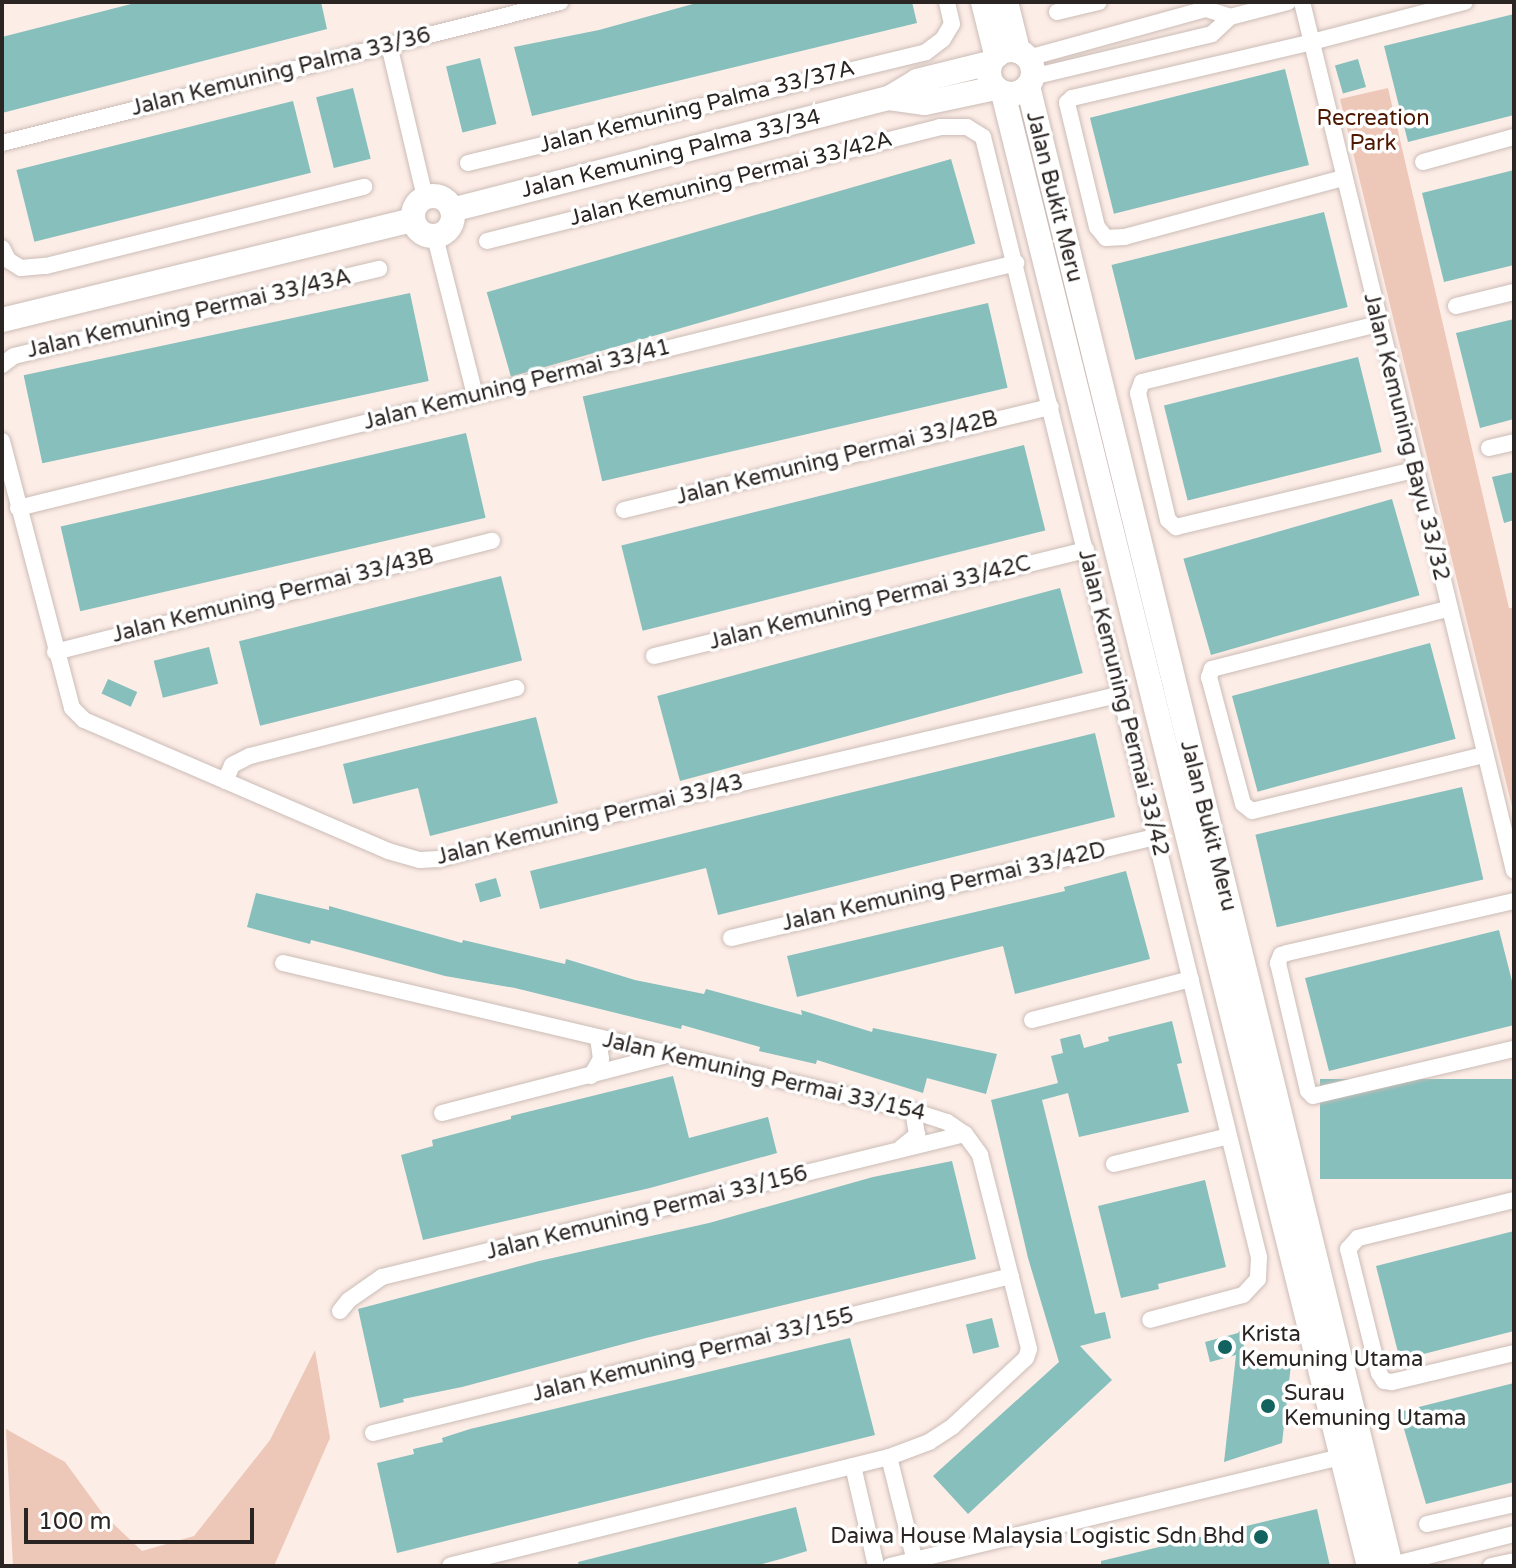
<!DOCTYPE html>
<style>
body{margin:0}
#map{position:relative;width:1516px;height:1568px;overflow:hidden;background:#fdede7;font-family:"Varela Round",sans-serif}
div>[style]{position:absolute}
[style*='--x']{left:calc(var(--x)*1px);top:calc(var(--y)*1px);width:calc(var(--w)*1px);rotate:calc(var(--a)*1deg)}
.green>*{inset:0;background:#edc8b9}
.building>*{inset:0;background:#86bfbc;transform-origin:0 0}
.roads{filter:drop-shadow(0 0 2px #cbbcb6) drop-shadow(0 0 2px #cbbcb6)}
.street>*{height:16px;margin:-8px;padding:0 8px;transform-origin:8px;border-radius:8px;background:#fff}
.secondary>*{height:24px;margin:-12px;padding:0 12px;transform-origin:12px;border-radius:12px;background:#fff}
.secondary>.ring{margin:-12px;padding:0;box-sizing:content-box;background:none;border:24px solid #fff;border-radius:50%}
.primary>*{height:26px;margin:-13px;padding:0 13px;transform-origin:13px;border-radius:13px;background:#fff}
.dots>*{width:22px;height:22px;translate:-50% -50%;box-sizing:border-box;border:4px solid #fff;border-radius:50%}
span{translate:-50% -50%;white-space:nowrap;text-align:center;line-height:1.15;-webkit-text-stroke:7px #fff;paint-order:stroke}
.street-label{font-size:22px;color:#2a2422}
.park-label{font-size:22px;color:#4e1700}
.poi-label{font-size:22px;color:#2a2422}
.left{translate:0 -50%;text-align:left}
.right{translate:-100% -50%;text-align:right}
.frame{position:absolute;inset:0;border:4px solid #2a2422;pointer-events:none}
.scale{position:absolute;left:24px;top:1508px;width:230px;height:36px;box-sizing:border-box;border:4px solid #2a2422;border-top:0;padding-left:10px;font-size:24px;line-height:28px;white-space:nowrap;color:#2a2422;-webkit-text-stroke:6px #fff;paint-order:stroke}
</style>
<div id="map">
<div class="green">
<div style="clip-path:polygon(1388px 88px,1509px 608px,1514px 608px,1514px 815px,1340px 99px)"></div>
<div style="clip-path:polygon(315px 1350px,330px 1438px,274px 1566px,13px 1566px,6px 1429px,65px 1462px,103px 1514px,142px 1551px,194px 1536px,270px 1440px)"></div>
</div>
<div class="building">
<div style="clip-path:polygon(139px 2px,321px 2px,327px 29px,2px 113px,2px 37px)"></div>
<div style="clip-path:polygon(700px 2px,912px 2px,917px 23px,532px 116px,514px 47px,599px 30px)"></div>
<div style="clip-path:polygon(1514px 14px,1514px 115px,1408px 142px,1384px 46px)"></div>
<div style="left:480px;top:58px;width:68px;height:35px;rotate:76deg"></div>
<div style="left:1358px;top:59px;width:29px;height:24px;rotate:74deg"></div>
<div style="left:1285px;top:69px;width:99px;height:201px;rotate:76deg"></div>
<div style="left:353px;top:88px;width:73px;height:38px;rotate:76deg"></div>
<div style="left:293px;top:101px;width:74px;height:285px;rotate:76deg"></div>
<div style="left:951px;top:159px;width:88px;height:483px;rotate:74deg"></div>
<div style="clip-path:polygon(1514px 170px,1514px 265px,1444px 282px,1422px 193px)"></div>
<div style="left:1324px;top:212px;width:98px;height:219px;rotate:76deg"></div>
<div style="left:410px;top:293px;width:90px;height:395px;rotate:78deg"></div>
<div style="left:988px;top:303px;width:87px;height:416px;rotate:77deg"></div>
<div style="clip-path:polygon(1514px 319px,1514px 419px,1480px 428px,1456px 333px)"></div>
<div style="left:1358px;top:357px;width:98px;height:200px;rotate:76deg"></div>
<div style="left:466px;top:433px;width:87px;height:416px;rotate:77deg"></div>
<div style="left:1024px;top:445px;width:88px;height:415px;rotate:76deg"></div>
<div style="clip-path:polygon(1514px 472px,1514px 520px,1504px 523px,1492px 477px)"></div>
<div style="left:1392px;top:499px;width:100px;height:217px;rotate:74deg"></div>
<div style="left:501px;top:576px;width:87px;height:270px;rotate:76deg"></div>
<div style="left:1060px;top:588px;width:88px;height:417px;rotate:75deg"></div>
<div style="left:1430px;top:643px;width:99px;height:205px;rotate:75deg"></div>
<div style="left:209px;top:647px;width:38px;height:57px;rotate:76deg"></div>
<div style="left:108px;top:679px;width:32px;height:16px;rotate:24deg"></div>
<div style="clip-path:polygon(536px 717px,558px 803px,430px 836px,418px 788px,353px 804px,343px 764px)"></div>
<div style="clip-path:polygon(1095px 733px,1115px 817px,718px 915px,706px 868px,540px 909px,530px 871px)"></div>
<div style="left:1462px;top:787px;width:95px;height:212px;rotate:77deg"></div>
<div style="clip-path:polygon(1126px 871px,1150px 959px,1015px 994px,1003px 946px,797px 997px,787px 956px,1065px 891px,1064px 887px)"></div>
<div style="left:496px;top:878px;width:19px;height:22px;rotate:74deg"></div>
<div style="clip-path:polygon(256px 893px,329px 910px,329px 906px,462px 943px,463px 940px,565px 964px,566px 959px,635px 980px,704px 994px,706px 989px,802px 1015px,801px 1010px,872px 1032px,873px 1028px,997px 1054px,986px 1094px,927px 1078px,923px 1093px,817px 1060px,816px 1064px,759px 1051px,760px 1047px,682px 1025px,681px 1029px,515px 988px,445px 976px,346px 949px,311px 940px,310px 944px,247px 927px)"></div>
<div style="clip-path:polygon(1499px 930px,1514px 989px,1514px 1025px,1329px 1071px,1305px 978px)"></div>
<div style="clip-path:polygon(1172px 1021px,1182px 1063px,1177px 1064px,1189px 1112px,1079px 1137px,1068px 1093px,1042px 1100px,1095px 1314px,1105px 1312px,1111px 1338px,1080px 1346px,1112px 1380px,968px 1514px,933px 1476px,1059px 1362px,1028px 1258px,991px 1100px,1058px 1083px,1051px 1056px,1063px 1053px,1060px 1039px,1080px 1034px,1084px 1048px,1109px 1041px,1108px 1037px)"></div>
<div style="clip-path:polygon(673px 1076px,689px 1138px,768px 1117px,777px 1153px,650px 1188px,423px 1240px,401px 1155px,433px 1146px,432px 1140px,511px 1119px,511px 1116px)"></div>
<div style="left:1514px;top:1079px;width:100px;height:194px;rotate:90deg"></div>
<div style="clip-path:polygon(952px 1161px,976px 1259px,646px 1338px,462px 1387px,403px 1399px,404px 1402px,380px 1408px,358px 1309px,539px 1261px,709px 1223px,873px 1177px)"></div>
<div style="clip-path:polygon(1205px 1180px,1226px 1267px,1158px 1284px,1159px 1289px,1121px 1298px,1098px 1206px)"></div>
<div style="clip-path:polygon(1514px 1231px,1514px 1331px,1400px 1360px,1376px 1266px)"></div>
<div style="left:992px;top:1318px;width:30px;height:27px;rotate:76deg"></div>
<div style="clip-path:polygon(1240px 1330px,1249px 1366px,1292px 1356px,1282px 1443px,1224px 1462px,1236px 1355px,1210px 1362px,1205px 1342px,1238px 1333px)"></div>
<div style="clip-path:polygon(850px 1338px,875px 1435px,397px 1553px,377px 1463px,414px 1454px,413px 1449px,443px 1442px,442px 1438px,470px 1429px)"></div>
<div style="clip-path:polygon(1514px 1383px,1514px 1482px,1426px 1504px,1399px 1412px)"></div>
<div style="clip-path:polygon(796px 1507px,807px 1551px,781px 1559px,755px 1566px,579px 1566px,578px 1562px)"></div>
<div style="clip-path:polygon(1317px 1509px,1330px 1566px,1101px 1566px,1101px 1561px)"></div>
</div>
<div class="roads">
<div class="street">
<div style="--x:1302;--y:2;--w:894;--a:76.29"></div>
<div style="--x:1057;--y:12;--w:43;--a:-13.4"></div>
<div style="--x:389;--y:45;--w:156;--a:76.7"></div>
<div style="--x:1028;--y:58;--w:185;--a:-15.4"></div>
<div style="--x:1206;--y:9;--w:25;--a:18"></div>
<div style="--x:1032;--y:77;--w:185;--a:-13.4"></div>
<div style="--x:1212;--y:34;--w:25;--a:-43"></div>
<div style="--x:1230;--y:17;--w:60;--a:-14.5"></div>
<div style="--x:2;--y:143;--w:576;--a:-14.18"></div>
<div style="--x:1423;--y:162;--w:94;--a:-15.4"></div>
<div style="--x:468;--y:163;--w:471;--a:-13.6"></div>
<div style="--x:926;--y:52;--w:21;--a:-37"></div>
<div style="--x:943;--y:39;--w:17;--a:-59"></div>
<div style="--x:952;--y:24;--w:23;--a:-103"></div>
<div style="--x:1343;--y:178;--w:226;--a:164.9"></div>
<div style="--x:1125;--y:237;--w:19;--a:177"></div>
<div style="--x:1106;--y:238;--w:14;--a:-129"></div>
<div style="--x:1097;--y:227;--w:128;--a:-103.6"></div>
<div style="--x:1067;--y:103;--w:7;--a:-45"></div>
<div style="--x:1072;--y:98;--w:246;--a:-13.1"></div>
<div style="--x:1312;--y:42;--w:158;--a:-14.7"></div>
<div style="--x:435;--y:237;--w:163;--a:75.8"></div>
<div style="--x:487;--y:241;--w:467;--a:-14.1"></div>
<div style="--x:940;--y:127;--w:27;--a:0"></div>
<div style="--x:967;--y:127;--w:19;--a:32"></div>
<div style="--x:983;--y:137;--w:1154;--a:76.16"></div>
<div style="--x:1259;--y:1257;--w:22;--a:93"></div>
<div style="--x:1258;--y:1279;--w:22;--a:133"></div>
<div style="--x:1243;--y:1295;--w:96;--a:165"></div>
<div style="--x:2;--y:248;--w:13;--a:63"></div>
<div style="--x:8;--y:260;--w:15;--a:32"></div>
<div style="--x:21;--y:268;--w:25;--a:-5"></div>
<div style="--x:46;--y:266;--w:328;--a:-14"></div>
<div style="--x:1456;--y:306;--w:60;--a:-13.6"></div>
<div style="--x:1378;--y:324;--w:243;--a:166.2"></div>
<div style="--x:1142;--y:382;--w:12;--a:110"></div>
<div style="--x:1138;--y:393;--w:130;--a:76.7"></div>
<div style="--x:1168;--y:520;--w:11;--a:41"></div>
<div style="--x:1176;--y:527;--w:245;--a:-13.5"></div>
<div style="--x:2;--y:365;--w:15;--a:-37"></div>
<div style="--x:14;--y:356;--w:21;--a:-14"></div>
<div style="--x:34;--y:351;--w:355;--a:-13.4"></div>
<div style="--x:2;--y:441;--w:276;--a:75.3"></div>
<div style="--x:72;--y:708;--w:17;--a:45"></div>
<div style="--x:84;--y:720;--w:331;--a:23.3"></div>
<div style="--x:388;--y:851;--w:33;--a:16"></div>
<div style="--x:420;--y:860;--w:19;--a:-3"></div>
<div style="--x:439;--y:859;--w:225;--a:-14.4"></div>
<div style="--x:657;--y:803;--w:477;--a:-13.2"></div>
<div style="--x:1489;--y:448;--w:26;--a:-13"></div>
<div style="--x:18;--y:508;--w:1028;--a:-13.79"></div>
<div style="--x:624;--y:510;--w:439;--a:-13.6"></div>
<div style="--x:1447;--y:609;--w:243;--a:165.7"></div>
<div style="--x:1212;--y:669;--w:9;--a:111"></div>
<div style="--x:1209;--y:677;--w:131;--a:75"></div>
<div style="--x:1243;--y:804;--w:11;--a:38"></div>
<div style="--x:1252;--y:811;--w:239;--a:-13.6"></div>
<div style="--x:55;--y:652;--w:451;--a:-14.3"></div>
<div style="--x:654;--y:656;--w:445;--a:-13.8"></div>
<div style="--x:225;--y:781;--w:17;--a:-66"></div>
<div style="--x:232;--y:765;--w:20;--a:-27"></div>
<div style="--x:250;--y:756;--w:275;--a:-14.3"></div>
<div style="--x:1514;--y:901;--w:233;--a:167.1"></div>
<div style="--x:1287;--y:953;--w:6;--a:162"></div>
<div style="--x:1281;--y:955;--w:9;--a:111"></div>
<div style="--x:1278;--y:963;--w:131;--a:76.8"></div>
<div style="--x:1308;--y:1091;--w:7;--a:45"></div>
<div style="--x:1313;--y:1096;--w:206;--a:-13.2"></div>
<div style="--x:731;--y:938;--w:437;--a:-13.4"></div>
<div style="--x:283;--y:963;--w:647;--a:13.22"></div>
<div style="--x:913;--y:1111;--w:36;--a:18"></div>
<div style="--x:947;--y:1122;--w:22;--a:34"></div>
<div style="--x:965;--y:1134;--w:26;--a:54"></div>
<div style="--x:980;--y:1155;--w:200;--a:75.8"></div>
<div style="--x:1029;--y:1349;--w:9;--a:108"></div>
<div style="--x:1026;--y:1358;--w:101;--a:137"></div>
<div style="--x:952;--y:1427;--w:27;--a:147"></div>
<div style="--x:929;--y:1442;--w:43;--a:159.4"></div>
<div style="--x:889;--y:1457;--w:452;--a:166.1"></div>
<div style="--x:1032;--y:1020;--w:164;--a:-14.5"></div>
<div style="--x:591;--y:1076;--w:20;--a:-60"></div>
<div style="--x:601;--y:1059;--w:22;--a:-98"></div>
<div style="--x:442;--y:1113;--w:232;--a:-14.5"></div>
<div style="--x:901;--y:1148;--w:21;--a:-39"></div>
<div style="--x:917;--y:1135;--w:24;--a:-99"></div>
<div style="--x:1114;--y:1164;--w:118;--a:-13.7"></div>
<div style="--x:1514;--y:1200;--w:161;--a:166.3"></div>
<div style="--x:1358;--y:1238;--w:15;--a:132"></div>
<div style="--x:1348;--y:1249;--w:128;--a:76"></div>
<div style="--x:1379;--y:1373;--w:9;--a:58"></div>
<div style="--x:1384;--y:1381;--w:8;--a:7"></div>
<div style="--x:1392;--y:1382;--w:125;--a:-13.4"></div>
<div style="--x:340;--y:1311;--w:14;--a:-51"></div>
<div style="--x:349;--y:1300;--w:40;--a:-34.9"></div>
<div style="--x:382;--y:1277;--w:600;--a:-13.78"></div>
<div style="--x:373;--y:1433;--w:657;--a:-13.82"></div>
<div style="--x:889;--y:1457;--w:107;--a:76"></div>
<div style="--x:853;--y:1466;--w:103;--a:77"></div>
<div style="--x:1427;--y:1524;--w:89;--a:-12.9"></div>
<div style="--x:890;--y:1566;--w:472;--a:-13.6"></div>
<div style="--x:1388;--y:1566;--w:130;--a:-14.3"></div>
<div style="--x:1491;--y:1566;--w:24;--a:-12"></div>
</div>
<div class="secondary">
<div class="ring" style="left:989px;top:50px;width:20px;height:20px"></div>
<div style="--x:1028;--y:86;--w:1524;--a:76.22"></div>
<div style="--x:1003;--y:93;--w:1518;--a:76.05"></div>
<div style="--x:889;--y:98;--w:36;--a:8"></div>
<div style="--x:925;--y:103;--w:72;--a:-12.1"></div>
<div class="ring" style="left:413px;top:196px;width:16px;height:16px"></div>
<div style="--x:452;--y:210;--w:451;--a:-14.4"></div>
<div style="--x:889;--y:98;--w:33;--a:-31"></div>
<div style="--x:917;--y:81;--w:75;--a:-13.9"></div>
<div style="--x:2;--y:320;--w:422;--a:-13.7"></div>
</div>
<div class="primary">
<div style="--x:984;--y:2;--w:54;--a:76"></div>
<div style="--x:1005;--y:2;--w:49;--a:76"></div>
</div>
</div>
<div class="dots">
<div style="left:1225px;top:1347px;background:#12625f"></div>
<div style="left:1268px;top:1406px;background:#12625f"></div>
<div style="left:1261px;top:1537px;background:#12625f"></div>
</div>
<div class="street-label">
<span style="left:281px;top:72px;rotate:-14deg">Jalan Kemuning Palma 33/36</span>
<span style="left:697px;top:107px;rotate:-14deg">Jalan Kemuning Palma 33/37A</span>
<span style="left:671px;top:154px;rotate:-14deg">Jalan Kemuning Palma 33/34</span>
<span style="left:731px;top:179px;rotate:-14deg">Jalan Kemuning Permai 33/42A</span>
<span style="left:1054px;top:197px;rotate:76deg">Jalan Bukit Meru</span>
<span style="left:189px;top:314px;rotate:-13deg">Jalan Kemuning Permai 33/43A</span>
<span style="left:517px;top:385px;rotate:-14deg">Jalan Kemuning Permai 33/41</span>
<span style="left:1406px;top:437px;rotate:76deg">Jalan Kemuning Bayu 33/32</span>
<span style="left:837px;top:458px;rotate:-14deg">Jalan Kemuning Permai 33/42B</span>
<span style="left:273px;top:596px;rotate:-14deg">Jalan Kemuning Permai 33/43B</span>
<span style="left:870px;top:603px;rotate:-14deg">Jalan Kemuning Permai 33/42C</span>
<span style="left:1123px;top:703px;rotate:76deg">Jalan Kemuning Permai 33/42</span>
<span style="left:590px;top:820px;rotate:-14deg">Jalan Kemuning Permai 33/43</span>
<span style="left:1208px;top:826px;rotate:76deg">Jalan Bukit Meru</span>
<span style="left:944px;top:887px;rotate:-13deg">Jalan Kemuning Permai 33/42D</span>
<span style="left:764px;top:1077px;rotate:13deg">Jalan Kemuning Permai 33/154</span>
<span style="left:647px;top:1213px;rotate:-14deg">Jalan Kemuning Permai 33/156</span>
<span style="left:693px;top:1355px;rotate:-14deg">Jalan Kemuning Permai 33/155</span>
</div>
<div class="park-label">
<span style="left:1373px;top:131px">Recreation<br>Park</span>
</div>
<div class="poi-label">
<span class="left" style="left:1241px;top:1347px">Krista<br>Kemuning Utama</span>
<span class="left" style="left:1284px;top:1406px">Surau<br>Kemuning Utama</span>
<span class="right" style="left:1245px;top:1537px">Daiwa House Malaysia Logistic Sdn Bhd</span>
</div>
<div class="frame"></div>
<div class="scale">100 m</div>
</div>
